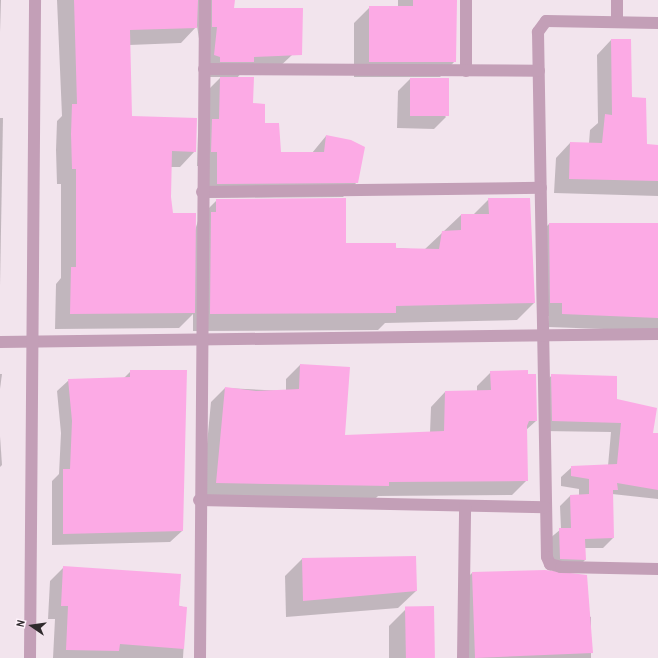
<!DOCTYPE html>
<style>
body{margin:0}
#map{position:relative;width:658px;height:658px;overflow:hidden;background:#f2e4ed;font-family:"Archivo Narrow",sans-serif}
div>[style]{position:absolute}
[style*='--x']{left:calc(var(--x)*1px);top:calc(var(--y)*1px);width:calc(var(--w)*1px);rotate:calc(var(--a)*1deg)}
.shadow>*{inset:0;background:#0003}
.building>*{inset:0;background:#fcaae5;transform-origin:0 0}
.street>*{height:12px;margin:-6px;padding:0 6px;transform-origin:6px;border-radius:6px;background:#c39fb7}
span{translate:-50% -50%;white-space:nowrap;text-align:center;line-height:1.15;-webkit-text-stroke:3px #fef2fa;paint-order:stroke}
.north{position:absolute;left:12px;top:606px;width:40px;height:40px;-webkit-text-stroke:3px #fef2fa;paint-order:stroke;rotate:283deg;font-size:11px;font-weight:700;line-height:16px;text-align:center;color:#2f2a2d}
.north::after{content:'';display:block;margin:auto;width:14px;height:18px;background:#2f2a2d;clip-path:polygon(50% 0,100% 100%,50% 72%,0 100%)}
</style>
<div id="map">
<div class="shadow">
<div style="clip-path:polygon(0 0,1px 0,0 32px)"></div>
<div style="clip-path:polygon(57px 0,234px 0,233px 9px,292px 55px,276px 70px,243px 71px,237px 78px,280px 153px,312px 153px,326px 136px,357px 182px,343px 197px,203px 198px,204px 166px,197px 166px,198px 134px,205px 126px,206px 92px,221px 77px,205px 77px,197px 26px,181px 43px,129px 45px,131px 117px,195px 151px,180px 167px,170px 167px,170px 197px,172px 215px,195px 230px,199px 218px,217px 200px,345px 244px,424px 250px,461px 215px,473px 215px,489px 199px,534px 303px,517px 320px,385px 323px,378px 330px,193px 331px,193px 314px,179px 328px,55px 329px,56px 284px,61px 278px,61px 184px,57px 184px,56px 150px,57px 121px,62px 116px)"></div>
<div style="clip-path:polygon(398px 0,455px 0,455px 61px,440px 77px,354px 77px,354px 23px,369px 8px,398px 7px)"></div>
<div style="clip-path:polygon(611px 40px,646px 145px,658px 146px,658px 196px,554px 193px,556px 158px,570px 143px,589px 143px,590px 130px,598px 123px,597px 55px)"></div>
<div style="clip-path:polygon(410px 79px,446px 117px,434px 129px,397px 128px,398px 91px)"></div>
<div style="clip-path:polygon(0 118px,3px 118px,0 287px)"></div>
<div style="clip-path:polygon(549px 224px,658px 224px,658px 331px,549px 327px,549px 316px,537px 316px,536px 237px)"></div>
<div style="clip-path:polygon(300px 365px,344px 436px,430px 433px,431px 407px,445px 392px,477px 392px,477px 386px,491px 372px,536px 421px,526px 430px,527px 480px,512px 495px,378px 496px,374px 500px,202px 496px,211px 402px,225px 388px,286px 391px,286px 379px)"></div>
<div style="clip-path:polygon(131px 371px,182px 531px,170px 542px,52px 545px,52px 481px,59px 474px,61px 433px,57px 391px,69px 380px,123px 379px)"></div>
<div style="clip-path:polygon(0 374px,2px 374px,0 389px)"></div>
<div style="clip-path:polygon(552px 375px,616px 399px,652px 434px,658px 434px,658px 499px,612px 494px,613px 538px,603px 548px,584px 548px,585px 560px,575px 570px,550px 569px,549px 539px,561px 529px,560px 506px,570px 496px,579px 495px,579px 489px,561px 486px,561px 477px,572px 467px,608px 466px,611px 432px,542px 431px,542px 386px)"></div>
<div style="clip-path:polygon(0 436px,2px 465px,0 467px)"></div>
<div style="clip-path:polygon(302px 559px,416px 591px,398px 608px,286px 617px,285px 576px)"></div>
<div style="clip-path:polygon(64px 567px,186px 608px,183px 658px,53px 658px,55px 619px,48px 619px,50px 581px)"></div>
<div style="clip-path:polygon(472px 573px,591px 617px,591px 658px,463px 658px,460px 585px)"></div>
<div style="clip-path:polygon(406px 609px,434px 658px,389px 658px,389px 626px)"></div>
</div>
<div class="building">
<div style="clip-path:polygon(74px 0,198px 0,197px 28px,130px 30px,132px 116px,197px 118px,196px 152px,172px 151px,171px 197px,173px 213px,196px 213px,195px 313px,70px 314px,71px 267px,76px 267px,76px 169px,72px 169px,71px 134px,72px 104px,77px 104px)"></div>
<div style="clip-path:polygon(212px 0,235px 0,234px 8px,303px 8px,302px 55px,254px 57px,254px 62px,220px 62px,220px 57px,214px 55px,217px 27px,212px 27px)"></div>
<div style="clip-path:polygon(413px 0,457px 0,456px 62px,369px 62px,369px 6px,413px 6px)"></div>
<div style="clip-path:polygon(611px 39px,631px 39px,632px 97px,646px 98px,647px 144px,658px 145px,658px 181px,569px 179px,570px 142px,602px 143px,605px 114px,612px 115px)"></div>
<div style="clip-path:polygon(220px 77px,254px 77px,253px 103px,265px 104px,265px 123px,279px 123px,281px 152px,324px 152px,326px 135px,351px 140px,365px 147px,358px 183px,217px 184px,217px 152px,211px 152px,212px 119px,219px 119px)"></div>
<div style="left:410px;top:78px;width:39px;height:38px"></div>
<div style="clip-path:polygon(346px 198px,346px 243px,396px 243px,396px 248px,439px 249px,442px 231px,461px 230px,461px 214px,489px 214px,488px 198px,530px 198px,535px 303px,396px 306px,396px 313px,210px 314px,211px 212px,216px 212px,216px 199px)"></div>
<div style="clip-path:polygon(549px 223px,658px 223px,658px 318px,562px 314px,562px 303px,550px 303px)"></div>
<div style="clip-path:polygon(300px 364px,350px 367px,345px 435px,444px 431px,445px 391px,491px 390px,490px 371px,528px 370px,528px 374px,536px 374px,537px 421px,529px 421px,527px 426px,528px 481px,389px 482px,389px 486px,216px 483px,225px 387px,256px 391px,299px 389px)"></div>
<div style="clip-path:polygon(130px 370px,187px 370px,183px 531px,63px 534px,63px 469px,70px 469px,72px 421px,68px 379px,130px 377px)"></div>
<div style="clip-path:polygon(551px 374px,617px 376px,617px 399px,657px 408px,653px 433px,658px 433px,658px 490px,617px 483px,618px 490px,613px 490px,614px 538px,585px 539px,586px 560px,560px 559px,559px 528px,571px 528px,570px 495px,589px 494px,589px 479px,571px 476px,571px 466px,617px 464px,621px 423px,552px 421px)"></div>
<div style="clip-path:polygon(416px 556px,417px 591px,303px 601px,302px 558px)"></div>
<div style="clip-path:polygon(63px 566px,181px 574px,179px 606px,187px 607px,184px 649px,120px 644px,119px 651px,66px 650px,68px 606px,61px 606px)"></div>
<div style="clip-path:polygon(545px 570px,587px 575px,593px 653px,475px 658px,472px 572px)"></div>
<div style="left:434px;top:606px;width:52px;height:29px;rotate:89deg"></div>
</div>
<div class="street">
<div style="--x:466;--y:0;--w:71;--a:90"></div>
<div style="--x:617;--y:22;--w:22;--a:-90"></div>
<div style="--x:658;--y:23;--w:112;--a:-179"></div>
<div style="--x:546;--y:21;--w:14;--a:126"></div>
<div style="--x:538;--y:32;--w:525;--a:89.02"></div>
<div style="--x:547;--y:557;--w:8;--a:67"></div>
<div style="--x:550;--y:564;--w:11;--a:15"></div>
<div style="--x:561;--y:567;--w:97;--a:1.2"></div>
<div style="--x:204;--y:69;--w:335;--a:0.3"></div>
<div style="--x:202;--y:192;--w:339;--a:-0.7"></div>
<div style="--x:0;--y:342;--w:658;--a:-0.7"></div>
<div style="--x:199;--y:500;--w:346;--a:1.2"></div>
<div style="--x:30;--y:658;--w:658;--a:-89.56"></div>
<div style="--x:200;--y:658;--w:658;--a:-89.56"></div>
<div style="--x:463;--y:658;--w:152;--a:-89.2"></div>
</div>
<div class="north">N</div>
</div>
